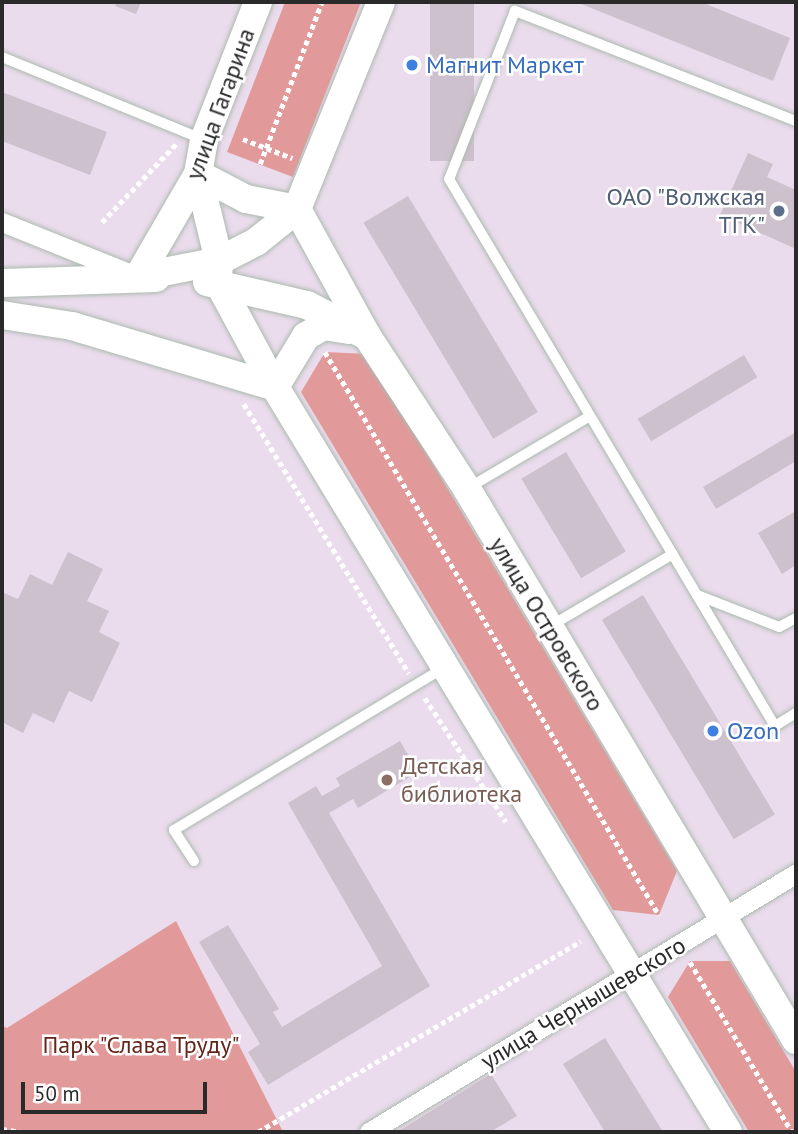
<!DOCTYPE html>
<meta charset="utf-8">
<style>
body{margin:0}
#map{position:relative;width:798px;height:1134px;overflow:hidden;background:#eadcec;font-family:"PT Sans",sans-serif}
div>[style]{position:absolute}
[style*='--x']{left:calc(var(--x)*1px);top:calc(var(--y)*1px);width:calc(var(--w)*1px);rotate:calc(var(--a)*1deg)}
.green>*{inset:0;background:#e29999}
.building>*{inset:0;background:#cec1ce;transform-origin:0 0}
.path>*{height:4.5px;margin-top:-2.25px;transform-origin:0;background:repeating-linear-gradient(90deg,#fff 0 5px,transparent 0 8.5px)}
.roads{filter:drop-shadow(0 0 2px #acbaaf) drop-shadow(0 0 2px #acbaaf)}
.service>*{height:10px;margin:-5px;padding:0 5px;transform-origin:5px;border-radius:5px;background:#fff}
.minor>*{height:19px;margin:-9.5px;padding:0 9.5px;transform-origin:9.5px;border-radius:9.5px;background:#fff}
.secondary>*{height:28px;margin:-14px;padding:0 14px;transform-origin:14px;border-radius:14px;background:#fff}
.dots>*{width:19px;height:19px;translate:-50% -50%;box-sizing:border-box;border:4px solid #fff;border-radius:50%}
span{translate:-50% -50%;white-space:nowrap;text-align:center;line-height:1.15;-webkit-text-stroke:5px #fff;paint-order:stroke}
.shop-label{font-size:24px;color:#366cbe}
.left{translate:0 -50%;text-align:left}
.street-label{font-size:24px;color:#2a2a2a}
.service-label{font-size:24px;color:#4e5e75}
.right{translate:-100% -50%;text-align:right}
.education-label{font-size:24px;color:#785e54}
.park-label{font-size:24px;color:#66251b}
.frame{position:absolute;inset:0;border:4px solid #2a2a2a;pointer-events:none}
.scale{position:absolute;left:21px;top:1082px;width:186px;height:32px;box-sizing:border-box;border:4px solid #2a2a2a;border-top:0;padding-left:9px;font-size:21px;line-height:24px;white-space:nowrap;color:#2a2a2a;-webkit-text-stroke:5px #fff;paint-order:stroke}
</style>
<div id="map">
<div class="green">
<div style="clip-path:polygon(285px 2px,361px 2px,293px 177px,227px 152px)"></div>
<div style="clip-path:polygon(325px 352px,367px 354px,677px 871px,659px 915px,613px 910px,301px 392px)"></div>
<div style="clip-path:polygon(176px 921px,283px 1132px,2px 1132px,2px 1026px,7px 1028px)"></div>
<div style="clip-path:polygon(690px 961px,730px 961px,796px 1072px,796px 1132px,749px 1132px,668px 997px)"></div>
</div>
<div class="building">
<div style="clip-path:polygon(117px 2px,141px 2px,136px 14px,115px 6px)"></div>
<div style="left:430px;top:2px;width:44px;height:159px"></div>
<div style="clip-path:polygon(576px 2px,701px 2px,790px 38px,773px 81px)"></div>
<div style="clip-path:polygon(2px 92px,107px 132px,90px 175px,2px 141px)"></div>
<div style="clip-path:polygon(748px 153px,773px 164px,767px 177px,796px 190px,796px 249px,720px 215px)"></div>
<div style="left:408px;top:196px;width:252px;height:52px;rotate:59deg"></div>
<div style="left:744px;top:355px;width:26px;height:124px;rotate:59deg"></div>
<div style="clip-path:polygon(796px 432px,796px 461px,716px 509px,703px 487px)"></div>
<div style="left:566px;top:452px;width:116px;height:52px;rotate:59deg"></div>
<div style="clip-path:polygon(796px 511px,796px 565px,782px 574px,758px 533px)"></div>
<div style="clip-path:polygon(68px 552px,103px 569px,87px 601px,109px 611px,99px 632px,120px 643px,92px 702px,69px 691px,54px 723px,33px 713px,23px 733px,2px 722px,2px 592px,18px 599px,30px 574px,52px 585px)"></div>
<div style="left:643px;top:595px;width:256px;height:48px;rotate:59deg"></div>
<div style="clip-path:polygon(400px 741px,418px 772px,358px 808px,353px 799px,329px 813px,430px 986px,268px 1085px,248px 1052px,260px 1044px,199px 942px,228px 925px,279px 1009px,273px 1012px,282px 1027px,382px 966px,288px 803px,316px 786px,322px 796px,340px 786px,336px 778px)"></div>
<div style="clip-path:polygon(605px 1038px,663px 1132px,605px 1132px,563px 1064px)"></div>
<div style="clip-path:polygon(491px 1074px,517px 1116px,490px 1132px,397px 1132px)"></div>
</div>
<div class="path">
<div style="--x:243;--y:139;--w:53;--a:21.2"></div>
<div style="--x:260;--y:164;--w:173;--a:-69.1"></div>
<div style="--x:102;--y:222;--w:108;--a:-46.5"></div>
<div style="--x:325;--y:352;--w:655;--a:59.32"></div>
<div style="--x:244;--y:404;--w:316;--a:58.5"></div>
<div style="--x:425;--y:698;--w:148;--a:56.8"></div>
<div style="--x:690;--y:962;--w:198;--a:59"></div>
<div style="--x:2;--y:1129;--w:18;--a:9"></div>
<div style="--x:258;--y:1132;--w:375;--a:-30.6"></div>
</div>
<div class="roads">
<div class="service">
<div style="--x:2;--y:57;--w:216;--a:22.3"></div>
<div style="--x:796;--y:121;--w:302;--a:-158.6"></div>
<div style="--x:515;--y:11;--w:180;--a:111.4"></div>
<div style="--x:449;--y:179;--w:637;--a:59.21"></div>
<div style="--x:775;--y:726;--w:25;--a:-32"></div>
<div style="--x:470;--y:487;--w:139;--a:-30.6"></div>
<div style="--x:697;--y:595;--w:88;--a:21.3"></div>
<div style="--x:779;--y:627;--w:19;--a:-28"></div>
<div style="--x:552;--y:625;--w:140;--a:-30.4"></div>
<div style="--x:194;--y:861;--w:37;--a:-123"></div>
<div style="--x:174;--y:830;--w:313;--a:-31"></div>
</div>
<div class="minor">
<div style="--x:2;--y:222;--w:142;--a:21.9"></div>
<div style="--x:369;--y:1132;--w:499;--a:-31.2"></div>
</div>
<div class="secondary">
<div style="--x:198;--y:174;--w:89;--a:76.4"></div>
<div style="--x:219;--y:261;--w:21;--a:93"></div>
<div style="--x:218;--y:282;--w:119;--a:61.5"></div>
<div style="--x:275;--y:387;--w:872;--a:58.7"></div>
<div style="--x:198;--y:174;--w:54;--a:27.5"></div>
<div style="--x:246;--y:199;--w:52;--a:11.1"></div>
<div style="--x:297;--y:209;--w:145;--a:61.1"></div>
<div style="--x:367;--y:336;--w:183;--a:56.8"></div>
<div style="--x:467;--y:489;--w:642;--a:59.16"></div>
<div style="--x:138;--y:277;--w:83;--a:-11.2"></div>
<div style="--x:219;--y:261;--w:42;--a:-27.2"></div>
<div style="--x:256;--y:242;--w:53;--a:-38.8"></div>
<div style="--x:297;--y:209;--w:223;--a:-67.9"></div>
<div style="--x:138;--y:277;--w:119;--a:-59.8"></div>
<div style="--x:198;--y:174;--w:35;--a:-80"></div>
<div style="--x:204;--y:140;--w:148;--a:-68.6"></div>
<div style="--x:207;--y:282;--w:103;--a:13"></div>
<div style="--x:307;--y:305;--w:68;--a:27.3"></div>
<div style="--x:2;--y:283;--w:154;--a:-1.9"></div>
<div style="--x:2;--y:315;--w:71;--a:8.9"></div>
<div style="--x:72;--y:326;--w:212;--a:16.7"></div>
<div style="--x:275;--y:387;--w:60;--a:-58.7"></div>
<div style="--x:306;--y:336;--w:21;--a:-29"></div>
<div style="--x:324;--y:326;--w:25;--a:9"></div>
</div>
</div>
<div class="dots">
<div style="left:412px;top:65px;background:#3f7fe0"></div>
<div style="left:779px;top:211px;background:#5c6f8a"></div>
<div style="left:713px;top:731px;background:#3f7fe0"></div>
<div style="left:387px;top:780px;background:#8d6e63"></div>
</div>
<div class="shop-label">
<span class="left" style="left:426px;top:65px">Магнит Маркет</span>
<span class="left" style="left:727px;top:731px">Ozon</span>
</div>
<div class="street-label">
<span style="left:220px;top:104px;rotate:-70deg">улица Гагарина</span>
<span style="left:547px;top:624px;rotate:59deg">улица Островского</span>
<span style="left:583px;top:1003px;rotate:-31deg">улица Чернышевского</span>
</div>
<div class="service-label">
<span class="right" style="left:765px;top:211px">ОАО "Волжская<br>ТГК"</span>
</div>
<div class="education-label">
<span class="left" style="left:401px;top:780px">Детская<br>библиотека</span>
</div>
<div class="park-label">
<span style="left:141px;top:1045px">Парк "Слава Труду"</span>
</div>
<div class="frame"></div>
<div class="scale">50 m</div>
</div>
